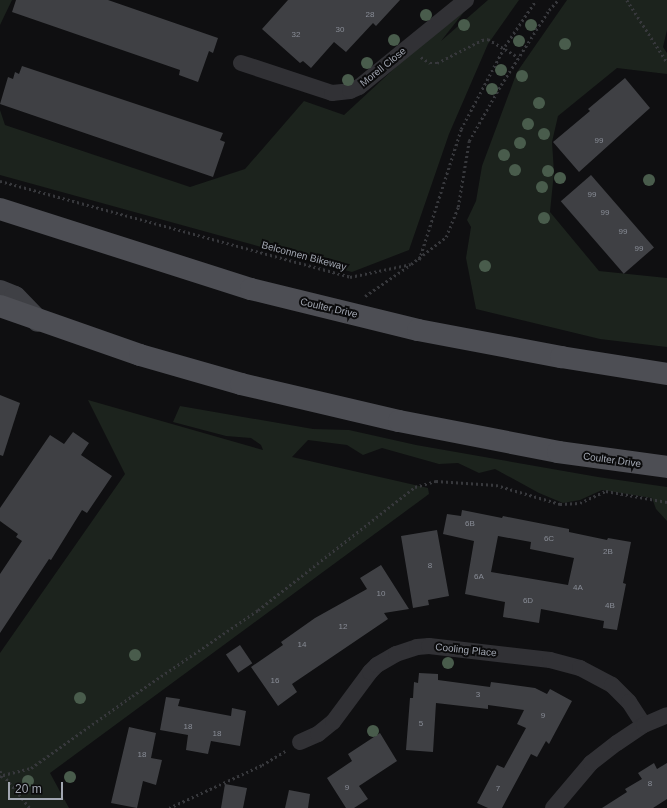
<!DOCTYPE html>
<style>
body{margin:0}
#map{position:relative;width:667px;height:808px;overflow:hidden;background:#0f0f11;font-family:Arial,sans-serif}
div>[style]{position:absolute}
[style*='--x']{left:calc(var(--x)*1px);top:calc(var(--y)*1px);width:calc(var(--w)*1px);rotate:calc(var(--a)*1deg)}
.green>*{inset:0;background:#1c231d}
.building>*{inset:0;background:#3f4044;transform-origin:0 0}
.path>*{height:2.5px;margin-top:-1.25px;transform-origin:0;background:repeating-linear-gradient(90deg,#37383c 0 2px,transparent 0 5px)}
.street>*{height:16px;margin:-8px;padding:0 8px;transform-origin:8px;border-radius:8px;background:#313135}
.secondary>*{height:22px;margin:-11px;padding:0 11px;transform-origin:11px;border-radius:11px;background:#3f4045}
.primary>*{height:22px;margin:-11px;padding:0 11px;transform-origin:11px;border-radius:11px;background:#4d4e54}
.trees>*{width:12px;height:12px;margin:-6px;border-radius:50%;background:#495c4c}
span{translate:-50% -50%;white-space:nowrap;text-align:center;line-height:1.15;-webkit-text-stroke:4px #0b0b0c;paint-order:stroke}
.number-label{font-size:8px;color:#888c96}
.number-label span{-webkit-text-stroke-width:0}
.street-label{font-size:10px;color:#a1a6b1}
.scale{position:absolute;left:8px;top:782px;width:55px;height:18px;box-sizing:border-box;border:2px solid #a1a6b1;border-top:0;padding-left:5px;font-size:12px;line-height:14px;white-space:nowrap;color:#a1a6b1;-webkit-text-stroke:3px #0b0b0c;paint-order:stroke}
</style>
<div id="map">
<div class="green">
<div style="clip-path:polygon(0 0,12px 0,0 25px)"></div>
<div style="clip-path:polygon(488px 0,519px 0,488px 44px,449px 134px,409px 250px,352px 272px,0 175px,0 110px,5px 125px,190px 187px,245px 169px,304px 101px,344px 115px,410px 54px,464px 12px,441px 41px)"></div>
<div style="clip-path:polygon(567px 0,667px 0,667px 30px,663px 47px,667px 53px,667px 74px,617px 68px,558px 116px,552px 142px,554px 172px,550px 212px,599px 271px,667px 278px,667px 347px,600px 339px,476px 309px,466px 258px,471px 227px,467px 220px,476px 201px,482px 166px,517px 72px)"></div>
<div style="clip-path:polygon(88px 400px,263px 450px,261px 445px,251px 438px,226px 436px,173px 422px,180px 406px,313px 429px,349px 430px,416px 445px,598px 477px,667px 487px,667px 521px,656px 509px,652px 498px,602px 490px,580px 500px,563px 503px,539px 493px,495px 469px,479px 473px,458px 463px,439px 464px,382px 448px,363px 455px,347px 445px,308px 440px,292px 457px,428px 488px,429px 494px,50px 773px,69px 808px,0 808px,0 653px,125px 474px)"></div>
</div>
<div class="building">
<div style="clip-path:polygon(16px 0,108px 0,218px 38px,213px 53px,209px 51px,198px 82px,179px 75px,180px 70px,12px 12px)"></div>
<div style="clip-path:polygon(288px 0,400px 0,376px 26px,373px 23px,346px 52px,334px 42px,311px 68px,303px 61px,300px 63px,262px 29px)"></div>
<div style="clip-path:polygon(22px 66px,223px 133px,220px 140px,225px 142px,213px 177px,0 104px,8px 77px,13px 79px,15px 72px,19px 74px)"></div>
<div style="clip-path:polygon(625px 78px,650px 108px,579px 172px,553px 142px,590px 111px,588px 109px)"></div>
<div style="left:591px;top:175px;width:96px;height:40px;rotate:49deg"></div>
<div style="clip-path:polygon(0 395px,20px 403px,3px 456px,0 455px)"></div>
<div style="clip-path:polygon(73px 432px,89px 443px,81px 455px,112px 476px,87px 513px,82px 510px,51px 560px,49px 559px,0 633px,0 574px,22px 541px,16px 537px,18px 534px,0 521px,0 508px,50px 435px,64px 444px)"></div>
<div style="clip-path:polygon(evenodd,462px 510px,502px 518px,503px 516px,569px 529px,569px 532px,607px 540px,608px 538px,631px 542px,623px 583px,626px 584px,617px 630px,603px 628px,604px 621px,541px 609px,539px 623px,503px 617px,505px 602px,465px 594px,474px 541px,443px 534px,447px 514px,461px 516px,462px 510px,498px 536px,531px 542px,530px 549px,574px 558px,568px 585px,491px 572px,498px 536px)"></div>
<div style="clip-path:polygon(437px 530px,449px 596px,428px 600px,429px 605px,413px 608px,401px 536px)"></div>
<div style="clip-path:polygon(381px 565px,409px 609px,384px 613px,388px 619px,292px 684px,297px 692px,278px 706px,251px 667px,283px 645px,281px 642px,315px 618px,367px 589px,360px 578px)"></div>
<div style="left:240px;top:645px;width:22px;height:17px;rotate:56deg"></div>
<div style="clip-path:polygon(419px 673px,438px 674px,438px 680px,490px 687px,491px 682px,535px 688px,547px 694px,550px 689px,572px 701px,549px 744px,546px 741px,537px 757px,531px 754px,502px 808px,488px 808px,477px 803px,497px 765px,504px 768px,526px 728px,517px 724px,524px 710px,488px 705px,488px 709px,436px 703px,433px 752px,406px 750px,410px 698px,413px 698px,414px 682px,418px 683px)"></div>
<div style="clip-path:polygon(166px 697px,180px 699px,178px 706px,231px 716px,232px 708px,246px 711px,240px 746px,211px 741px,208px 754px,186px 750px,188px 735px,160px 730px)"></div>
<div style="clip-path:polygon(129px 727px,156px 733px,151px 758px,162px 760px,156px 785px,143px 781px,137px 808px,111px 803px)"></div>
<div style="clip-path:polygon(380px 733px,397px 761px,359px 786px,368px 799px,354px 808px,346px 808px,327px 778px,352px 761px,348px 754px)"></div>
<div style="clip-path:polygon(654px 763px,657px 769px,667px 763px,667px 799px,653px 808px,602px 808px,627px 792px,625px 789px,642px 779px,638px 773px)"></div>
<div style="clip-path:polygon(225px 784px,247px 788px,243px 808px,221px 808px)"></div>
<div style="clip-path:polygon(289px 790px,310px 794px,308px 808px,285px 808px)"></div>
</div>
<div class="path">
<div style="--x:627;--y:0;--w:74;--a:57.2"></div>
<div style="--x:421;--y:57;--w:11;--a:34"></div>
<div style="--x:430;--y:63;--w:7;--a:0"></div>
<div style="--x:437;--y:63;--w:51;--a:-27.1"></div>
<div style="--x:482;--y:40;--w:6;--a:-9"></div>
<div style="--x:488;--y:39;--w:35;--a:31"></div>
<div style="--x:0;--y:181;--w:363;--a:15.3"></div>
<div style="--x:350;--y:277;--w:62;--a:-12"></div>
<div style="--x:411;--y:264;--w:44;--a:-37.6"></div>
<div style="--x:446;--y:237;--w:32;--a:-68"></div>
<div style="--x:458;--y:207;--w:67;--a:-80.5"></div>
<div style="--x:469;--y:141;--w:64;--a:-60.3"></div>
<div style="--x:501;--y:85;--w:89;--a:-57.4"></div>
<div style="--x:549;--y:10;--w:13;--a:-48"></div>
<div style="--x:419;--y:260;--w:138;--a:-72.2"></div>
<div style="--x:461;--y:129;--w:94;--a:-62.1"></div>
<div style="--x:505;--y:46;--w:55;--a:-56"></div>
<div style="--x:365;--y:296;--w:55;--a:-34.6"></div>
<div style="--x:0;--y:771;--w:48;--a:51"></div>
<div style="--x:0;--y:777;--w:4;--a:-34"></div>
<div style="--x:3;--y:775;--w:29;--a:-14"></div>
<div style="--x:31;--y:768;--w:124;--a:-35.5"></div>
<div style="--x:132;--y:696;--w:153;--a:-34.3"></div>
<div style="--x:258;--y:610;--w:199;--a:-38.1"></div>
<div style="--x:415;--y:487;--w:22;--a:-16"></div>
<div style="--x:436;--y:481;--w:60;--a:3.8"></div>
<div style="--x:496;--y:485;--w:67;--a:16.5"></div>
<div style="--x:560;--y:504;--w:20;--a:-3"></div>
<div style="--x:580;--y:503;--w:29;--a:-25"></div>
<div style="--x:606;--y:491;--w:62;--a:10.2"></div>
<div style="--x:169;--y:808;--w:102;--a:-24.8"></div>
<div style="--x:262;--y:765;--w:27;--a:-31"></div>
</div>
<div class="street">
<div style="--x:241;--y:63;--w:96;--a:18.2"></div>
<div style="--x:332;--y:93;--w:18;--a:-6"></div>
<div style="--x:350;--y:91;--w:10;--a:-24"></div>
<div style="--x:359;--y:87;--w:138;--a:-39.1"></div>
<div style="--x:300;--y:742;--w:20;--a:-24"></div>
<div style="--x:318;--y:734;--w:19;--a:-39"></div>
<div style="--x:333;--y:722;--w:62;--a:-53.5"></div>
<div style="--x:370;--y:672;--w:10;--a:-45"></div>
<div style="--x:377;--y:665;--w:22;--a:-30"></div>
<div style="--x:396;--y:654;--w:22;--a:-18"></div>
<div style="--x:417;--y:647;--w:12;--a:-5"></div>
<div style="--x:429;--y:646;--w:122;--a:6.6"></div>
<div style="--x:550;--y:660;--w:31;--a:15"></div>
<div style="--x:580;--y:668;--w:36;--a:28"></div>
<div style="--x:612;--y:685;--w:24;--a:45"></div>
<div style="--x:629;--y:702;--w:27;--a:57"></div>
<div style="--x:553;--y:808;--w:59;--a:-49.8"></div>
<div style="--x:591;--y:763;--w:33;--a:-38"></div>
<div style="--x:617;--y:743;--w:32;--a:-34"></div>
<div style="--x:644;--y:725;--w:25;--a:-23"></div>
</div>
<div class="secondary">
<div style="--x:0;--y:291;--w:16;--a:22"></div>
<div style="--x:15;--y:297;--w:33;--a:46"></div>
</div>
<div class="primary">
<div style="--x:0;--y:209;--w:263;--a:17.7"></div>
<div style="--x:251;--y:289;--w:172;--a:13.8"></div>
<div style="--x:418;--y:330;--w:146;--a:10.7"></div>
<div style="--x:561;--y:357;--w:107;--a:9.1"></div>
<div style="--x:0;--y:306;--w:148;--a:19.3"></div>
<div style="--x:140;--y:355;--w:105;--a:16"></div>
<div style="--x:241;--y:384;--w:162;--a:13.2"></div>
<div style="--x:399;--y:421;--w:162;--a:11"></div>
<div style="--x:558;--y:452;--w:110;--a:7.8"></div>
</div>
<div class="trees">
<div style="left:426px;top:15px"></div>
<div style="left:464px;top:25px"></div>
<div style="left:531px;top:25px"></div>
<div style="left:394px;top:40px"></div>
<div style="left:519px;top:41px"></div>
<div style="left:565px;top:44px"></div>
<div style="left:367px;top:63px"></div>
<div style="left:501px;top:70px"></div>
<div style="left:522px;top:76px"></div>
<div style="left:348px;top:80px"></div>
<div style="left:492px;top:89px"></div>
<div style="left:539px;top:103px"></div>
<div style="left:528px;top:124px"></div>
<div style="left:544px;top:134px"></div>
<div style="left:520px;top:143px"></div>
<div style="left:504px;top:155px"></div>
<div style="left:515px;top:170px"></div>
<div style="left:548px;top:171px"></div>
<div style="left:560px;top:178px"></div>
<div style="left:649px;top:180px"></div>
<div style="left:542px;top:187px"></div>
<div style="left:544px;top:218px"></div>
<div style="left:485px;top:266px"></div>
<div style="left:135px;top:655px"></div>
<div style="left:448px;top:663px"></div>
<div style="left:80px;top:698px"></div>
<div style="left:373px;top:731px"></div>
<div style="left:70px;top:777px"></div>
<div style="left:28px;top:781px"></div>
</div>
<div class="number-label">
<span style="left:370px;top:15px">28</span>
<span style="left:340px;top:30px">30</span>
<span style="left:296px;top:35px">32</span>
<span style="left:599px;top:141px">99</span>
<span style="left:592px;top:195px">99</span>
<span style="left:605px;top:213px">99</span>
<span style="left:623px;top:232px">99</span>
<span style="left:639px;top:249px">99</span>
<span style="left:470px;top:524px">6B</span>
<span style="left:549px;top:539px">6C</span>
<span style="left:608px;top:552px">2B</span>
<span style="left:430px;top:566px">8</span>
<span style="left:479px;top:577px">6A</span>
<span style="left:578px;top:588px">4A</span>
<span style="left:381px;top:594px">10</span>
<span style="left:528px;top:601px">6D</span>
<span style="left:610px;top:606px">4B</span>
<span style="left:343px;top:627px">12</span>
<span style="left:302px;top:645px">14</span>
<span style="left:275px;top:681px">16</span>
<span style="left:478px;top:695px">3</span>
<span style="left:543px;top:716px">9</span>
<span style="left:421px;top:724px">5</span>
<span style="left:188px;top:727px">18</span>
<span style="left:217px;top:734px">18</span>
<span style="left:142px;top:755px">18</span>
<span style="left:650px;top:784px">8</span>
<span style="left:347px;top:788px">9</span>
<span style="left:498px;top:789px">7</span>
</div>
<div class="street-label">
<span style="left:383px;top:67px;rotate:-39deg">Morell Close</span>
<span style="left:304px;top:256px;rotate:15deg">Belconnen Bikeway</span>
<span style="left:329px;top:308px;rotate:13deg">Coulter Drive</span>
<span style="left:612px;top:460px;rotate:8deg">Coulter Drive</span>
<span style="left:466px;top:650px;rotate:6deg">Cooling Place</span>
</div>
<div class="scale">20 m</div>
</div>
